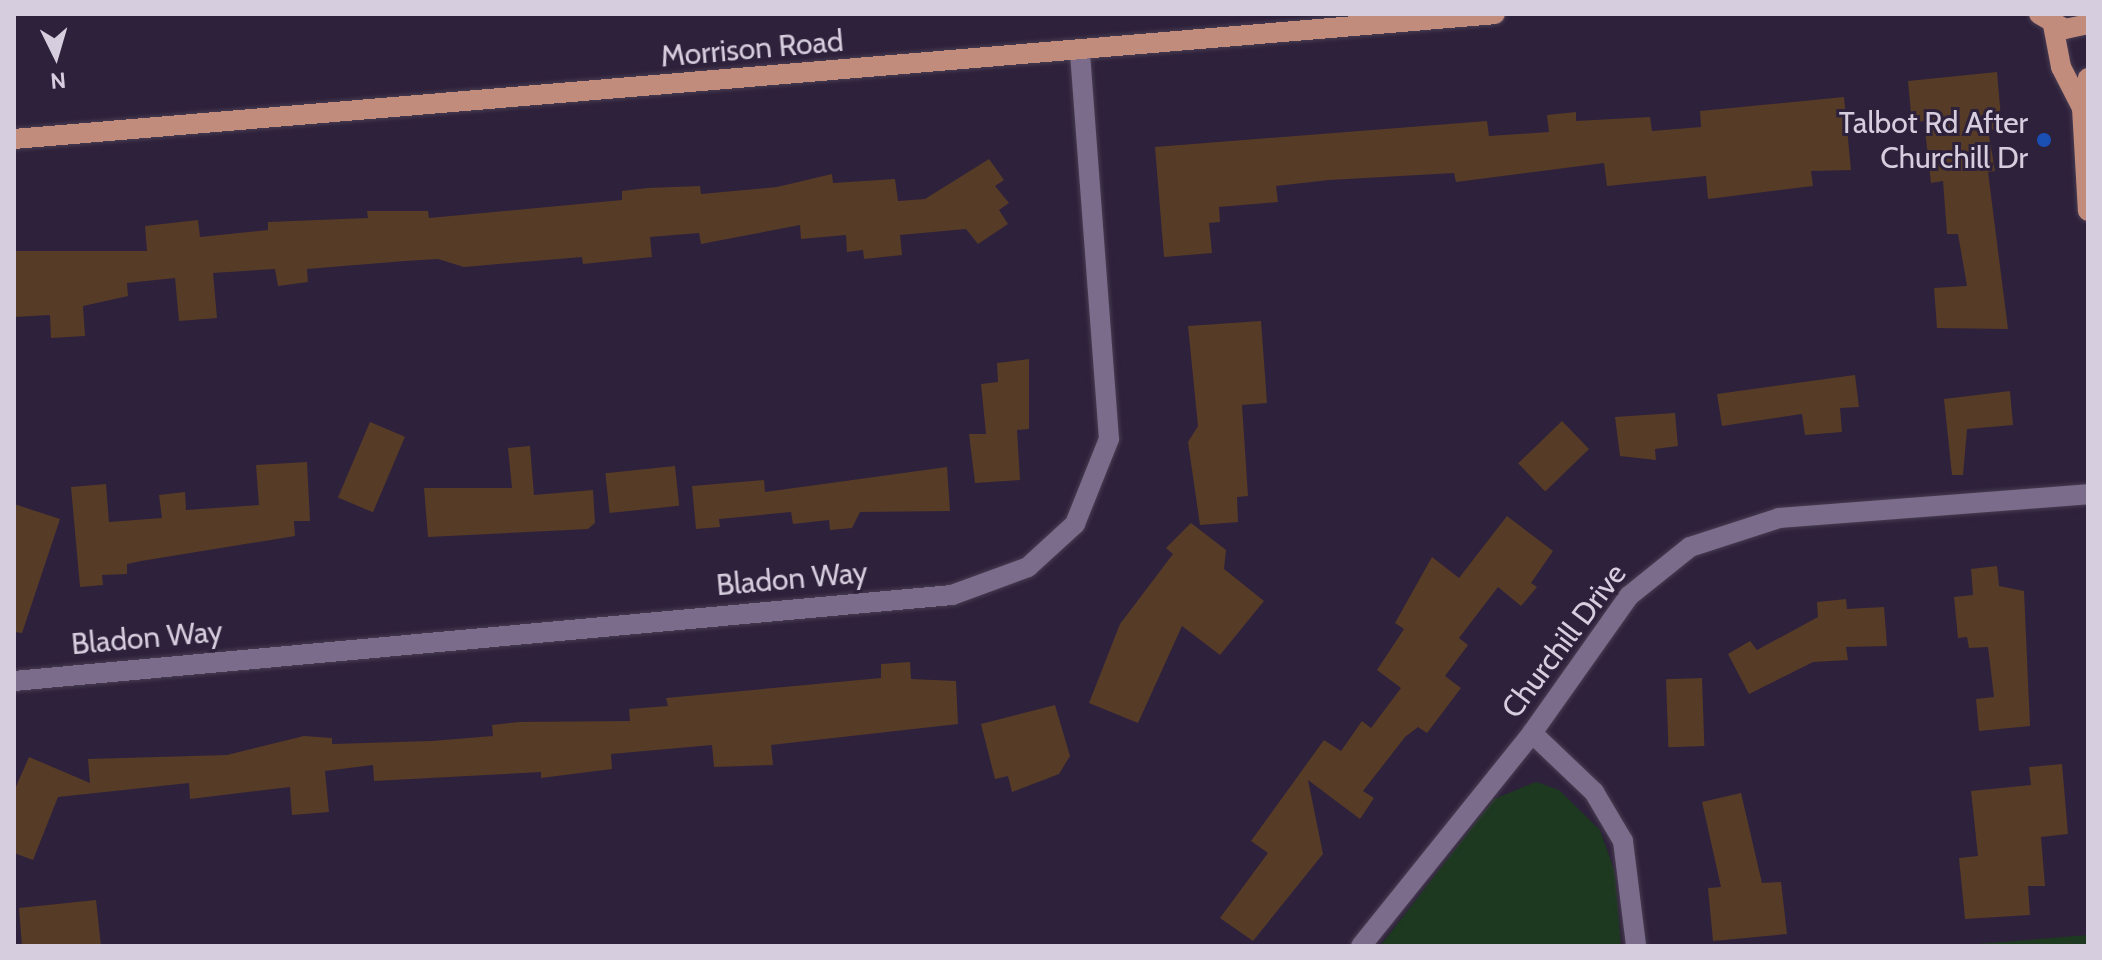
<!DOCTYPE html>
<style>
body{margin:0}
#map{position:relative;width:2102px;height:960px;overflow:hidden;background:#2e213b;font-family:Cabin,sans-serif}
div>[style]{position:absolute}
[style*='--x']{left:calc(var(--x)*1px);top:calc(var(--y)*1px);width:calc(var(--w)*1px);rotate:calc(var(--a)*1deg)}
.green>*{inset:0;background:#1d391f}
.building>*{inset:0;background:#563b27;transform-origin:0 0}
.roads{filter:drop-shadow(0 0 2px #483d52) drop-shadow(0 0 2px #483d52)}
.minor>*{height:20px;margin:-10px;padding:0 10px;transform-origin:10px;border-radius:10px;background:#7a6c8a}
.major>*{height:20px;margin:-10px;padding:0 10px;transform-origin:10px;border-radius:10px;background:#c28c7c}
.dots>*{width:22px;height:22px;translate:-50% -50%;box-sizing:border-box;border:4px solid #2e213b;border-radius:50%}
span{translate:-50% -50%;white-space:nowrap;text-align:center;line-height:1.15;-webkit-text-stroke:6px #2e213b;paint-order:stroke}
.street-label{font-size:30px;color:#d6cedf}
.poi-label{font-size:30px;color:#d6cedf}
.right{translate:-100% -50%;text-align:right}
.frame{position:absolute;inset:0;border:16px solid #d6cedf;pointer-events:none}
.north{position:absolute;left:16px;top:16px;width:80px;height:80px;-webkit-text-stroke:6px #2e213b;paint-order:stroke;rotate:175deg;font-size:22px;font-weight:700;line-height:32px;text-align:center;color:#d6cedf}
.north::after{content:'';display:block;margin:auto;width:28px;height:36px;background:#d6cedf;clip-path:polygon(50% 0,100% 100%,50% 72%,0 100%)}
</style>
<div id="map">
<div class="green">
<div style="clip-path:polygon(1536px 782px,1559px 790px,1600px 830px,1615px 872px,1621px 946px,1380px 946px,1494px 799px)"></div>
<div style="clip-path:polygon(2088px 935px,2088px 946px,1953px 946px)"></div>
</div>
<div class="building">
<div style="clip-path:polygon(1997px 72px,2002px 129px,1988px 130px,1995px 171px,1988px 172px,2008px 329px,1937px 328px,1934px 288px,1967px 286px,1958px 234px,1947px 234px,1943px 181px,1931px 183px,1924px 121px,1912px 123px,1908px 81px)"></div>
<div style="clip-path:polygon(1844px 97px,1851px 170px,1811px 171px,1813px 186px,1708px 199px,1706px 176px,1607px 186px,1604px 163px,1456px 182px,1454px 173px,1329px 180px,1276px 186px,1278px 202px,1219px 207px,1220px 222px,1209px 223px,1212px 253px,1164px 257px,1155px 147px,1487px 121px,1489px 136px,1549px 132px,1547px 115px,1576px 112px,1576px 121px,1650px 117px,1652px 131px,1701px 127px,1700px 111px)"></div>
<div style="clip-path:polygon(989px 159px,1004px 180px,995px 186px,1009px 203px,999px 210px,1008px 224px,978px 244px,966px 229px,900px 235px,902px 255px,864px 259px,863px 250px,847px 252px,846px 235px,801px 239px,800px 225px,701px 244px,699px 233px,650px 237px,652px 257px,583px 264px,582px 257px,464px 267px,438px 259px,405px 261px,307px 269px,308px 282px,278px 286px,275px 269px,213px 273px,217px 318px,179px 321px,175px 278px,127px 283px,128px 296px,83px 306px,85px 336px,51px 338px,50px 315px,14px 317px,14px 251px,147px 251px,145px 226px,198px 220px,200px 237px,268px 230px,268px 222px,368px 218px,367px 211px,428px 211px,429px 218px,622px 200px,622px 191px,647px 188px,700px 186px,701px 194px,777px 187px,832px 174px,833px 183px,895px 179px,898px 201px,925px 199px)"></div>
<div style="clip-path:polygon(1261px 321px,1267px 403px,1242px 405px,1248px 496px,1237px 497px,1238px 522px,1200px 525px,1188px 442px,1198px 426px,1188px 326px)"></div>
<div style="clip-path:polygon(1029px 359px,1029px 429px,1017px 430px,1020px 480px,975px 483px,969px 434px,986px 434px,981px 384px,998px 382px,997px 363px)"></div>
<div style="clip-path:polygon(1855px 375px,1859px 407px,1840px 408px,1842px 432px,1805px 435px,1802px 414px,1722px 426px,1717px 394px)"></div>
<div style="clip-path:polygon(2010px 391px,2013px 425px,1967px 429px,1963px 475px,1952px 475px,1944px 399px)"></div>
<div style="clip-path:polygon(1675px 413px,1678px 446px,1655px 449px,1656px 460px,1620px 456px,1615px 417px)"></div>
<div style="left:1562px;top:421px;width:39px;height:61px;rotate:46deg"></div>
<div style="left:370px;top:422px;width:38px;height:82px;rotate:23deg"></div>
<div style="clip-path:polygon(530px 446px,534px 495px,593px 490px,595px 523px,588px 529px,428px 537px,424px 488px,512px 488px,508px 448px)"></div>
<div style="clip-path:polygon(307px 462px,310px 521px,294px 521px,295px 536px,141px 561px,127px 564px,127px 574px,102px 575px,103px 585px,80px 587px,71px 487px,106px 484px,109px 522px,162px 518px,159px 495px,185px 492px,186px 510px,259px 505px,256px 465px)"></div>
<div style="left:675px;top:466px;width:40px;height:70px;rotate:84deg"></div>
<div style="clip-path:polygon(947px 467px,950px 511px,860px 512px,852px 528px,830px 530px,829px 520px,793px 524px,791px 512px,719px 519px,720px 527px,696px 529px,692px 486px,764px 480px,765px 492px)"></div>
<div style="clip-path:polygon(14px 504px,60px 519px,22px 633px,14px 632px)"></div>
<div style="clip-path:polygon(1507px 516px,1553px 551px,1531px 583px,1537px 587px,1521px 606px,1498px 587px,1459px 638px,1468px 645px,1445px 676px,1461px 688px,1427px 733px,1418px 727px,1405px 737px,1363px 791px,1374px 798px,1360px 819px,1308px 780px,1323px 854px,1253px 941px,1220px 918px,1268px 853px,1251px 841px,1324px 740px,1341px 751px,1362px 721px,1371px 728px,1401px 688px,1377px 670px,1404px 629px,1395px 623px,1432px 557px,1459px 578px)"></div>
<div style="clip-path:polygon(1191px 523px,1226px 550px,1224px 569px,1264px 601px,1220px 655px,1182px 626px,1138px 723px,1089px 703px,1120px 624px,1173px 554px,1166px 548px)"></div>
<div style="clip-path:polygon(1997px 566px,1999px 586px,2024px 591px,2030px 726px,1979px 731px,1976px 699px,1994px 697px,1988px 647px,1969px 648px,1967px 637px,1958px 638px,1954px 597px,1973px 595px,1971px 569px)"></div>
<div style="clip-path:polygon(1846px 599px,1847px 609px,1884px 607px,1887px 646px,1846px 647px,1848px 660px,1813px 662px,1749px 694px,1728px 654px,1750px 641px,1757px 650px,1818px 617px,1817px 602px)"></div>
<div style="clip-path:polygon(910px 662px,911px 679px,956px 681px,958px 724px,771px 745px,773px 765px,714px 767px,712px 745px,611px 754px,612px 769px,541px 778px,541px 772px,374px 781px,373px 765px,325px 771px,329px 812px,292px 815px,290px 787px,190px 799px,189px 783px,58px 797px,33px 860px,14px 853px,14px 791px,29px 757px,90px 783px,88px 759px,227px 755px,304px 736px,332px 738px,332px 744px,432px 741px,493px 736px,492px 725px,519px 722px,630px 721px,629px 709px,668px 706px,666px 698px,881px 678px,881px 664px)"></div>
<div style="left:1702px;top:678px;width:68px;height:36px;rotate:88deg"></div>
<div style="clip-path:polygon(1055px 705px,1070px 756px,1059px 774px,1012px 792px,1008px 776px,995px 779px,981px 724px)"></div>
<div style="clip-path:polygon(2062px 764px,2068px 834px,2041px 837px,2045px 886px,2028px 886px,2030px 915px,1965px 919px,1959px 858px,1978px 856px,1971px 791px,2031px 785px,2029px 767px)"></div>
<div style="clip-path:polygon(1741px 793px,1762px 883px,1781px 882px,1787px 934px,1713px 941px,1708px 888px,1721px 887px,1702px 802px)"></div>
<div style="clip-path:polygon(96px 900px,101px 946px,22px 946px,19px 908px)"></div>
</div>
<div class="roads">
<div class="minor">
<div style="--x:14;--y:681;--w:942;--a:-5.24"></div>
<div style="--x:952;--y:595;--w:81;--a:-20.2"></div>
<div style="--x:1028;--y:567;--w:64;--a:-42.5"></div>
<div style="--x:1075;--y:524;--w:92;--a:-68.2"></div>
<div style="--x:1109;--y:439;--w:388;--a:-94.3"></div>
<div style="--x:1532;--y:733;--w:86;--a:43.6"></div>
<div style="--x:1594;--y:792;--w:57;--a:59.4"></div>
<div style="--x:1623;--y:841;--w:106;--a:82.9"></div>
<div style="--x:1361;--y:946;--w:273;--a:-51.2"></div>
<div style="--x:1532;--y:733;--w:168;--a:-54.7"></div>
<div style="--x:1629;--y:596;--w:78;--a:-38.8"></div>
<div style="--x:1690;--y:547;--w:94;--a:-18"></div>
<div style="--x:1779;--y:518;--w:310;--a:-4.4"></div>
</div>
<div class="major">
<div style="--x:2039;--y:14;--w:30;--a:30"></div>
<div style="--x:2065;--y:29;--w:24;--a:-12"></div>
<div style="--x:2053;--y:25;--w:43;--a:79.2"></div>
<div style="--x:2061;--y:67;--w:46;--a:62.9"></div>
<div style="--x:2088;--y:78;--w:31;--a:101"></div>
<div style="--x:2082;--y:108;--w:103;--a:86.7"></div>
<div style="--x:14;--y:139;--w:1486;--a:-4.82"></div>
</div>
</div>
<div class="dots">
<div style="left:2044px;top:140px;background:#1a4fb4"></div>
</div>
<div class="street-label">
<span style="left:752px;top:49px;rotate:-5deg">Morrison Road</span>
<span style="left:792px;top:579px;rotate:-5deg">Bladon Way</span>
<span style="left:147px;top:638px;rotate:-5deg">Bladon Way</span>
<span style="left:1564px;top:641px;rotate:-53deg">Churchill Drive</span>
</div>
<div class="poi-label">
<span class="right" style="left:2028px;top:140px">Talbot Rd After<br>Churchill Dr</span>
</div>
<div class="frame"></div>
<div class="north">N</div>
</div>
